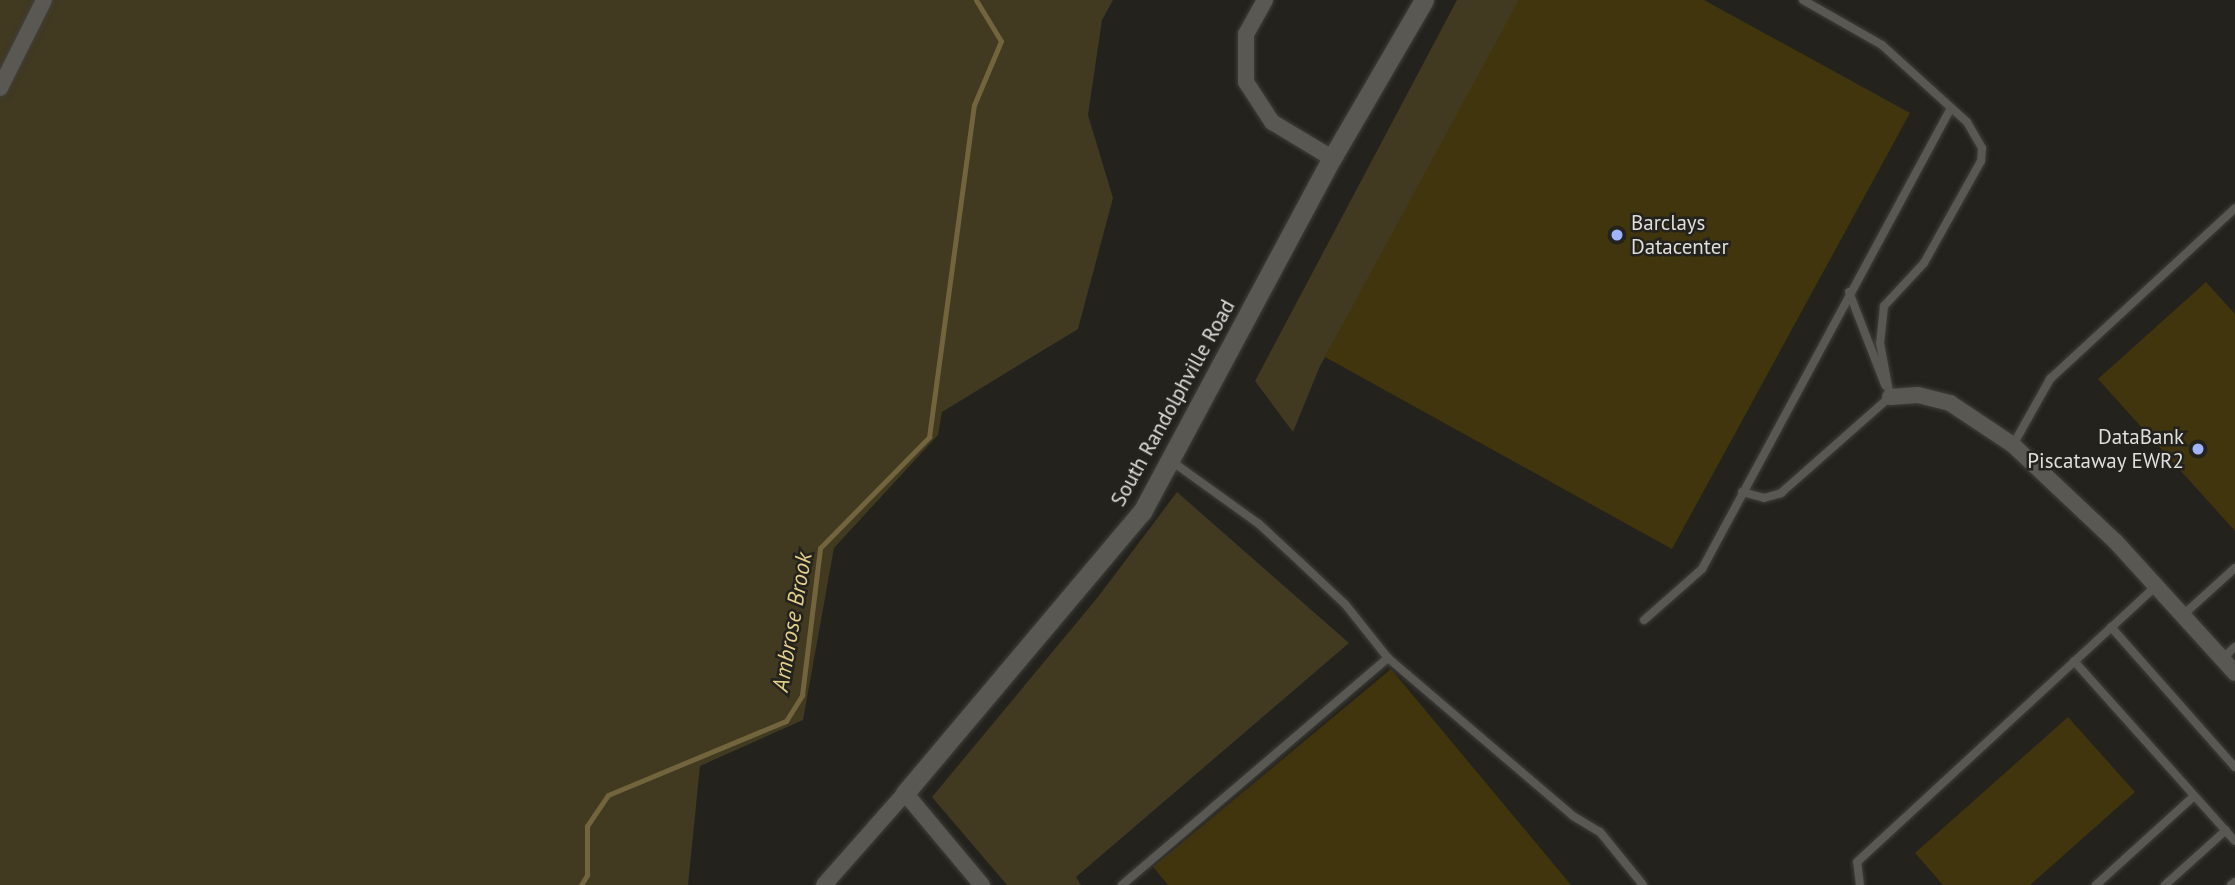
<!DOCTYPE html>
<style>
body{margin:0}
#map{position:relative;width:2235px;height:885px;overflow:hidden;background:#23221d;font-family:"PT Sans",sans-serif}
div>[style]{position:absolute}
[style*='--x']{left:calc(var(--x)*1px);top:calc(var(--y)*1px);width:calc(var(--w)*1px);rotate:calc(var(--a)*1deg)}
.green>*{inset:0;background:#413920}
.stream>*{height:5px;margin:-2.5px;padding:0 2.5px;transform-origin:2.5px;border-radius:2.5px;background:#72653e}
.building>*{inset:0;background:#41350d}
.roads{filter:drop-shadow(0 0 2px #3f3e3a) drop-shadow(0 0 2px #3f3e3a)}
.service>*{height:8px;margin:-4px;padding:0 4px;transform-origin:4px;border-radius:4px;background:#595852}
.minor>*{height:16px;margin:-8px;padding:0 8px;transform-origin:8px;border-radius:8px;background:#595852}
.tertiary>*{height:19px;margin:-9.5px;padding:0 9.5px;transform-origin:9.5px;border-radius:9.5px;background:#595852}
.dots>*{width:19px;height:19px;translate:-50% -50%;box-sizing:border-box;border:4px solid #23221d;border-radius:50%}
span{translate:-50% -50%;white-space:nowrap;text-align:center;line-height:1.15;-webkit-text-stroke:5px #23221d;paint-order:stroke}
.poi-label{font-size:21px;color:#dfdedb}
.left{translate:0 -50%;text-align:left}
.right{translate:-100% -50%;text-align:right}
.street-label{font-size:21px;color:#dfdedb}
.water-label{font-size:23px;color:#e4cf8c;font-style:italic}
</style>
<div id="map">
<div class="green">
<div style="clip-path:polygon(0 0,1113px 0,1102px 20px,1088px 115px,1113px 198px,1078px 329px,942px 412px,938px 435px,834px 548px,803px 720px,700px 766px,688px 885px,0 885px)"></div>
<div style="clip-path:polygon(1457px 0,1527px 0,1320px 366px,1293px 432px,1255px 381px)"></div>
<div style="clip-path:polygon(1177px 492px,1349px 643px,1076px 877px,1081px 885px,1007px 885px,932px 797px,1098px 597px)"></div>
</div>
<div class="stream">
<div style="--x:581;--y:885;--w:12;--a:-59"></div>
<div style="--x:587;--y:875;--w:49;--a:-90"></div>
<div style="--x:587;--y:826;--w:37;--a:-56"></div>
<div style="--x:608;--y:795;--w:193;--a:-22.6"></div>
<div style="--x:786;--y:721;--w:31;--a:-58"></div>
<div style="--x:802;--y:695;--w:148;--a:-83"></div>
<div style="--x:820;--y:548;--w:156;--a:-45.5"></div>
<div style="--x:929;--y:437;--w:335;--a:-82.3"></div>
<div style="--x:974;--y:105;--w:69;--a:-67.1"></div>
<div style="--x:1001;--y:41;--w:48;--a:-121.4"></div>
</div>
<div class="building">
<div style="clip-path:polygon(1519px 0,1704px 0,1910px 113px,1672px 549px,1325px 357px)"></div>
<div style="clip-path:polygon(2206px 282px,2235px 314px,2235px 531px,2098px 379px)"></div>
<div style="clip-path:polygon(1391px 669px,1571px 885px,1168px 885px,1153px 867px)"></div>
<div style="clip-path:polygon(2068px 717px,2135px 792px,2030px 885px,1943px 885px,1915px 853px)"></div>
</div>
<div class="roads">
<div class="service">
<div style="--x:1803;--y:0;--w:91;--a:29.7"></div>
<div style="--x:1882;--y:45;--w:115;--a:42.2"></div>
<div style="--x:1967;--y:122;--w:30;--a:60"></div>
<div style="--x:1982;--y:148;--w:13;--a:94"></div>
<div style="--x:1981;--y:161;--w:117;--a:119.2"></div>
<div style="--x:1924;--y:263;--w:59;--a:132.9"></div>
<div style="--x:1884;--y:306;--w:37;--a:96"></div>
<div style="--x:1880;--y:343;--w:55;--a:79.5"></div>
<div style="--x:1849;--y:292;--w:100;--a:68.8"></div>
<div style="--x:2013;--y:445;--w:76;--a:-60.7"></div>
<div style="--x:2050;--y:379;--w:252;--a:-42.7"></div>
<div style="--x:1170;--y:460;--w:110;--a:35.7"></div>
<div style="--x:1259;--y:524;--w:54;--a:42.8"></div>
<div style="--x:1299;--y:561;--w:63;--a:43.1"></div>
<div style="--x:1345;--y:604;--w:69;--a:51.5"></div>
<div style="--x:1742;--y:492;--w:23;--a:15"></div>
<div style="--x:1764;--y:498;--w:18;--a:-16"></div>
<div style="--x:1781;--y:493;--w:145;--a:-41.4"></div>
<div style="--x:2183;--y:615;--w:70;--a:-42.1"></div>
<div style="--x:1644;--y:620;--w:77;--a:-41.3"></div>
<div style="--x:1702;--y:569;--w:524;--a:-61.63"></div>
<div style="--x:2111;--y:627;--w:187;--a:48.5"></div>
<div style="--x:2222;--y:659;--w:18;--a:-43"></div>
<div style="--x:2074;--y:661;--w:241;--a:48.2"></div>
<div style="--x:1122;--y:885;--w:350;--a:-40.5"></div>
<div style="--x:1388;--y:658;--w:243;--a:40.5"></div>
<div style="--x:1573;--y:816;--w:31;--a:31"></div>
<div style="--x:1600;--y:832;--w:68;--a:50.9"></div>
<div style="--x:1860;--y:885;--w:23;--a:-97"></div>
<div style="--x:1857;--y:862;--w:407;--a:-42.7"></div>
<div style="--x:2096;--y:885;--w:132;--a:-42.2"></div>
<div style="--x:2165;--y:885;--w:82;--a:-42"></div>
<div style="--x:2231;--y:885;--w:5;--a:-37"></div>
</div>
<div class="minor">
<div style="--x:1265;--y:0;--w:39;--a:119"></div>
<div style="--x:1246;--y:34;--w:48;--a:90"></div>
<div style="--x:1246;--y:82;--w:48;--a:57"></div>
<div style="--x:1272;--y:122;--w:70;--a:31"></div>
<div style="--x:0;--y:88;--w:98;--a:-63.4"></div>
<div style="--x:1890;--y:397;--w:28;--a:-4"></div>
<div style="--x:1918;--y:395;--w:33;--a:14"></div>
<div style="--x:1950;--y:403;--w:76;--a:33.7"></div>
<div style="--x:2013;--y:445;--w:141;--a:43.3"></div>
<div style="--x:2116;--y:542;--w:177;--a:47.7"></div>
<div style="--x:824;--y:885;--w:123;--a:-48.6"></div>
<div style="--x:905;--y:793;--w:120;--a:50.1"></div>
</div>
<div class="tertiary">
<div style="--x:905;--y:793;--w:368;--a:-49.9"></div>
<div style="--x:1142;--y:512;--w:402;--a:-61.8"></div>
<div style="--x:1332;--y:158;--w:183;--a:-59.8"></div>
</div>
</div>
<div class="dots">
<div style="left:1617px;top:235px;background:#a0b3fd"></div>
<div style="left:2198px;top:449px;background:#a0b3fd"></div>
</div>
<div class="poi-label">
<span class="left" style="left:1631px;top:235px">Barclays<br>Datacenter</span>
<span class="right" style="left:2184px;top:449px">DataBank<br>Piscataway EWR2</span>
</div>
<div class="street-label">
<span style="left:1173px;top:403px;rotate:-61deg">South Randolphville Road</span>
</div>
<div class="water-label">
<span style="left:792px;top:622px;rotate:-80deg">Ambrose Brook</span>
</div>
</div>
